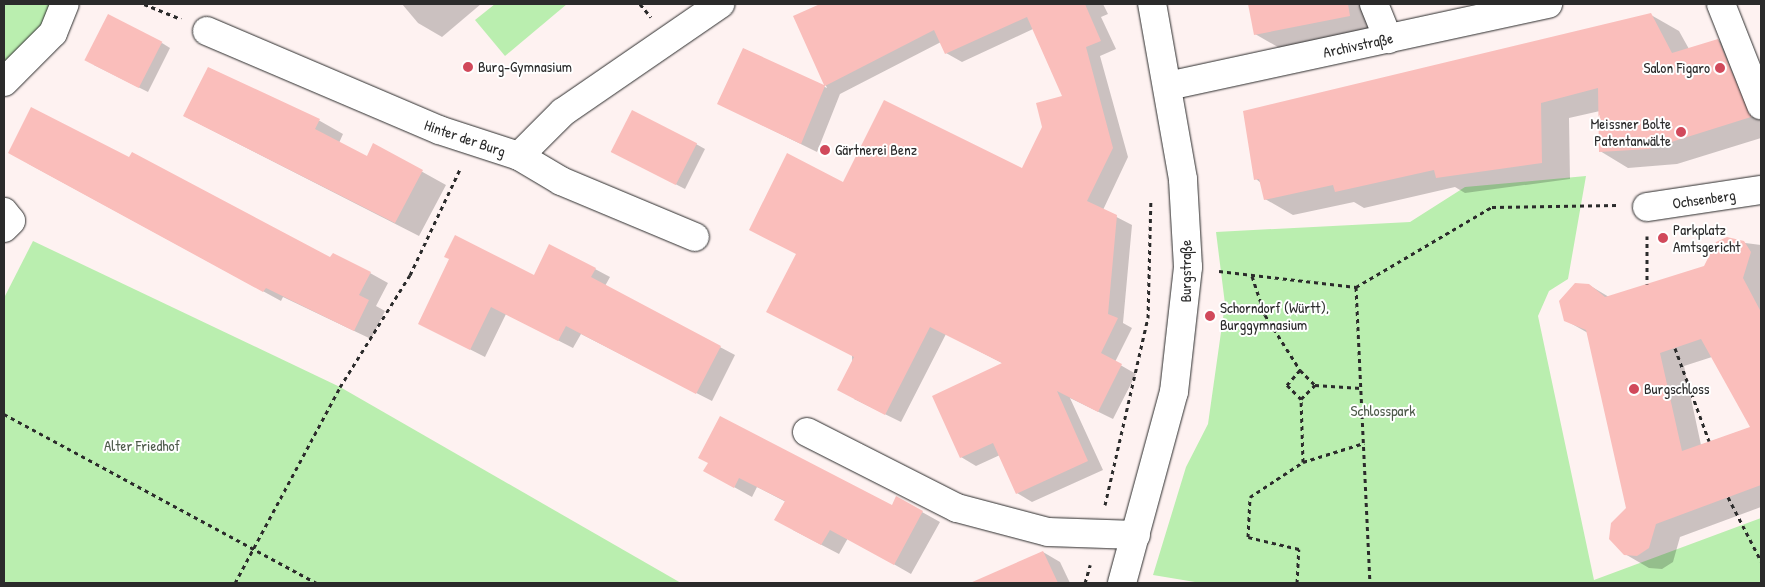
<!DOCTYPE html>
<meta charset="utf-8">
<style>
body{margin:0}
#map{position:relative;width:1765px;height:587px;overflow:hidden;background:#fef2f1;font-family:"Patrick Hand",sans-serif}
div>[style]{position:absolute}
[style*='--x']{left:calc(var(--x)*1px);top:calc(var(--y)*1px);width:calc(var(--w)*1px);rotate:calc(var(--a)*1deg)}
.green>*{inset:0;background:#baeeaf}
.shadow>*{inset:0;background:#0003}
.building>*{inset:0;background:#fabebb;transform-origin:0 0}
.path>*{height:3px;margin-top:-1.5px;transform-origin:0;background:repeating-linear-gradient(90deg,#2b2b2b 0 4px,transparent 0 8px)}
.roads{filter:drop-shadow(0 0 1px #2b2b2b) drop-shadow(0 0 1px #2b2b2b)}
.minor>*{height:28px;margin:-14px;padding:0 14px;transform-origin:14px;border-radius:14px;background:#fff}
.major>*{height:28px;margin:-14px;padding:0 14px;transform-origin:14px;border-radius:14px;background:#fff}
.dots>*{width:14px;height:14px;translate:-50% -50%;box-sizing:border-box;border:2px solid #fff;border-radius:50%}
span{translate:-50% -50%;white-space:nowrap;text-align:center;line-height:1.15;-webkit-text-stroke:4px #fff;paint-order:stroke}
.street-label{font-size:15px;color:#2b2b2b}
.poi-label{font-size:15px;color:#2b2b2b}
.left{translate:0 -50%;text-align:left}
.right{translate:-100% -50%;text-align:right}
.park-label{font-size:15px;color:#4f5c4c}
.frame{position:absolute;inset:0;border:5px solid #2b2b2b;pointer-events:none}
</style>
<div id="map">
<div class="green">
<div style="clip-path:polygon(4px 4px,57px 4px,47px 29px,4px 67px)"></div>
<div style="clip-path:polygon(495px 4px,567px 4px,505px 56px,475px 20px)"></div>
<div style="clip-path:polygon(1586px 176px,1568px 279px,1549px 291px,1538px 316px,1594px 580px,1761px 518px,1761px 583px,1201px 583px,1153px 575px,1186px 467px,1208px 424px,1225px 304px,1216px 232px,1410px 222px,1465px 187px)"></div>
<div style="clip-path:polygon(33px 241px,340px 387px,681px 583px,4px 583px,4px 298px)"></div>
</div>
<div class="shadow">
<div style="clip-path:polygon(402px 4px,481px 4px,442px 37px,418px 23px)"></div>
<div style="clip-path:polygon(822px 4px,1103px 4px,1108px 14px,1101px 17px,1116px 49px,1100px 56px,1128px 157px,1103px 210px,1132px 225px,1123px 323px,1132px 328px,1115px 362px,1136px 374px,1113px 419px,1070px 398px,1103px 470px,1032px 502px,1017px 493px,1000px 455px,976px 466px,961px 457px,1004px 364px,946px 334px,901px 422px,854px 399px,844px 184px,1022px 170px,1063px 96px,1033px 29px,962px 62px,946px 53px,941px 42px,840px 94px,817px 152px,719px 104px,744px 49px,827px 88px,795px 17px)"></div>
<div style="clip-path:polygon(1250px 4px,1372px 4px,1377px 32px,1283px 50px,1255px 34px)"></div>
<div style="clip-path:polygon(1651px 15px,1679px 31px,1689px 49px,1718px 40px,1746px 57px,1761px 93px,1761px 138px,1677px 164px,1628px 168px,1600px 151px,1600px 111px,1569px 118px,1570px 179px,1465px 193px,1455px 187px,1364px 208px,1354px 202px,1293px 215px,1265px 199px,1261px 183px,1256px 179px)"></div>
<div style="clip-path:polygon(162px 43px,170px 48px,148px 92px,94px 65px)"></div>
<div style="clip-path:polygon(209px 68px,320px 121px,343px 134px,339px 143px,367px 157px,374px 145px,446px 185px,419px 236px,184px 116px)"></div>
<div style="clip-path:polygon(696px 144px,705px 149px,685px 189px,621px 156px)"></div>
<div style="clip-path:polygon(27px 163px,370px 273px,388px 283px,376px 306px,385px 311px,371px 339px,283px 297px,281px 301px)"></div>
<div style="clip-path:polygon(evenodd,1722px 240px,1761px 245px,1761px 507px,1680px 537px,1673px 562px,1662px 569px,1649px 568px,1625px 554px,1627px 508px,1588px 333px,1565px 320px,1589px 285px,1609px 297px,1705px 267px,1722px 240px,1712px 357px,1752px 427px,1701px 445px,1684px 366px,1712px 357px)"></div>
<div style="clip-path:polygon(595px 269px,610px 277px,605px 286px,735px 355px,712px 401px,581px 334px,573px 348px,506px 314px,485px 357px,434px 331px,534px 276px)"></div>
<div style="clip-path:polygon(705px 471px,922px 512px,940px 522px,911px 574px,848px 538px,839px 554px,793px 530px,786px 502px,757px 487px,752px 497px)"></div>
<div style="clip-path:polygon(1043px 552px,1060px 562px,1070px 583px,990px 583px,987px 577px)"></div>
</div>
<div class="building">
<div style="clip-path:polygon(820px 4px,1085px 4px,1101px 41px,1086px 47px,1113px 148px,1087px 201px,1117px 215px,1108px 314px,1118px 318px,1101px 353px,1122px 364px,1098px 412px,1057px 391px,1088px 461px,1016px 494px,993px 443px,960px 458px,932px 396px,1002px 363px,930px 327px,885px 415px,837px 390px,854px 357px,766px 312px,796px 254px,749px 230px,787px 153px,843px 182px,884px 100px,1022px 168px,1042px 127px,1036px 103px,1062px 96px,1027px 17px,945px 54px,934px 30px,825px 86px,801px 144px,717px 104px,743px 48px,824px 85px,793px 16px)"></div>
<div style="clip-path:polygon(1248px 4px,1348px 4px,1350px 16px,1254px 35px)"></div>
<div style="clip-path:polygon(1651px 13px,1672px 53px,1718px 39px,1751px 117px,1649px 149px,1599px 152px,1598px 88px,1541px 103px,1542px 163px,1436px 178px,1434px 170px,1335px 192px,1333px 185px,1264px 200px,1259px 179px,1254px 180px,1243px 111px)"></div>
<div style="left:108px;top:14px;width:61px;height:52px;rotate:27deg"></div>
<div style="clip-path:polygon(208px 67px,320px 119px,315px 129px,367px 156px,373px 143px,423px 170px,395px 223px,183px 116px)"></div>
<div style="clip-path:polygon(31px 107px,129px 157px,132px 152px,330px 257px,333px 253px,371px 272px,359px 295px,369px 300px,354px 331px,266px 288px,263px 292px,8px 153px)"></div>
<div style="left:632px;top:110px;width:73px;height:47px;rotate:27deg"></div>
<div style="clip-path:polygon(455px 235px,534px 275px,549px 244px,596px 268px,591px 277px,721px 346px,696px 394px,566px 326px,558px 341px,491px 307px,470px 350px,418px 324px,449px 259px,444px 257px)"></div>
<div style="clip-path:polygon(evenodd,1727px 237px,1744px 241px,1751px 252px,1743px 278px,1761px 312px,1761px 485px,1656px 524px,1649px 548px,1637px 556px,1624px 555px,1609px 539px,1611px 523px,1626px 508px,1586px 330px,1564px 321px,1559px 301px,1575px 283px,1589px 284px,1605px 297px,1704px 266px,1716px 242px,1727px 237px,1701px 339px,1750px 427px,1682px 451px,1660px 353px,1701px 339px)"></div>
<div style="clip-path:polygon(720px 416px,892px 505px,896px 496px,923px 511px,894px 565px,830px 530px,821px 545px,774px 520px,785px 501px,739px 478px,734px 488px,703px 471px,708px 463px,698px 458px)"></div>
<div style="clip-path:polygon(1043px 551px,1058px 583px,970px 583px)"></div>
</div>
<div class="path">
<div style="--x:144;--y:4;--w:40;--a:22"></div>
<div style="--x:640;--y:4;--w:17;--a:50"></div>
<div style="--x:1647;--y:236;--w:48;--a:90"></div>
<div style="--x:1219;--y:271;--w:138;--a:6.7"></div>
<div style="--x:1356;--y:287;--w:296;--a:87.3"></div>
<div style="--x:1252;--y:276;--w:41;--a:71.6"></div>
<div style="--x:1265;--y:315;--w:65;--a:57.5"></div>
<div style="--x:1300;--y:370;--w:20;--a:131"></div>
<div style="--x:1287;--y:385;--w:20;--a:45"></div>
<div style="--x:1356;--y:287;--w:158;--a:-30.5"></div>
<div style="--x:1492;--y:207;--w:125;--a:-0.9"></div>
<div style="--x:1675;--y:348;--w:99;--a:69.9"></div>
<div style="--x:1300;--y:370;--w:21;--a:45"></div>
<div style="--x:1315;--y:385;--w:46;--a:3.7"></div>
<div style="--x:4;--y:414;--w:355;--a:28.4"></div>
<div style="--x:1303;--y:462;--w:64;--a:-17.3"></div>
<div style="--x:1728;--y:497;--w:72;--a:62.7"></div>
<div style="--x:1105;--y:505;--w:192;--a:-77.1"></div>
<div style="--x:1148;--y:318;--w:119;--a:-88.6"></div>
<div style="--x:235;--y:583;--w:222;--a:-61.8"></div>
<div style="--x:340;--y:387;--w:132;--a:-58"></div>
<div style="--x:410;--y:275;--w:117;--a:-64.7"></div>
<div style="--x:1085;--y:583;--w:19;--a:-74"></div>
<div style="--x:1297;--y:583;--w:34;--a:-87"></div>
<div style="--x:1299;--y:549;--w:52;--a:-166.8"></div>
<div style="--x:1248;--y:537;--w:40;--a:-87.1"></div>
<div style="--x:1250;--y:497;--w:64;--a:-33.4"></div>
<div style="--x:1303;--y:462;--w:63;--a:-91.8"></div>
<div style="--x:1301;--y:399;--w:20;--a:-45"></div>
</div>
<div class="roads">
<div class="minor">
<div style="--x:1374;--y:4;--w:38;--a:68"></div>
<div style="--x:1721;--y:4;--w:109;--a:68.4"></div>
<div style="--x:207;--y:31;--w:252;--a:23.1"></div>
<div style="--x:439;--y:130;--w:84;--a:18"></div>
<div style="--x:519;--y:156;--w:49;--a:30.8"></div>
<div style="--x:561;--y:181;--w:145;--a:22.7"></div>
<div style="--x:4;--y:82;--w:69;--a:-45"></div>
<div style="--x:53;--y:33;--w:31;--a:-68"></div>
<div style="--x:1168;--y:86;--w:389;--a:-12.2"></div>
<div style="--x:519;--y:156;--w:62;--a:-45"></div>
<div style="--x:563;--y:112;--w:191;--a:-34.5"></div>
<div style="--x:1647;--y:207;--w:115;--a:-8.5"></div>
<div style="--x:4;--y:212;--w:11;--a:52"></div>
<div style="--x:11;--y:221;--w:10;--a:135"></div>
<div style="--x:807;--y:432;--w:168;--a:26.9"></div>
<div style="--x:957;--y:508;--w:94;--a:14.8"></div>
<div style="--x:1048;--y:532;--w:88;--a:2"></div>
</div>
<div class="major">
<div style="--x:1122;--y:583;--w:198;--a:-74.8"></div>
<div style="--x:1174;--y:392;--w:126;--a:-83.6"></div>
<div style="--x:1188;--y:267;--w:88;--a:-93.3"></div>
<div style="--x:1183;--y:179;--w:178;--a:-100"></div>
</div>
</div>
<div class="dots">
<div style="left:468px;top:67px;background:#d1495b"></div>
<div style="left:1720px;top:68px;background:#d1495b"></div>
<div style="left:1681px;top:132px;background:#d1495b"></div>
<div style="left:825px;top:150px;background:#d1495b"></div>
<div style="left:1663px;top:238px;background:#d1495b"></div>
<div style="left:1210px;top:316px;background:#d1495b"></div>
<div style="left:1634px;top:389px;background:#d1495b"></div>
</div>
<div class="street-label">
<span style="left:1358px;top:45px;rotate:-12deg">Archivstraße</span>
<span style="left:465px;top:138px;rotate:19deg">Hinter der Burg</span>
<span style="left:1704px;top:199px;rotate:-8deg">Ochsenberg</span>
<span style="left:1186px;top:271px;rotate:-90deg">Burgstraße</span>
</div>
<div class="poi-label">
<span class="left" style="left:478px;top:67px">Burg-Gymnasium</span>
<span class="right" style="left:1710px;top:68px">Salon Figaro</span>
<span class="right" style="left:1671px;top:132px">Meissner Bolte<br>Patentanwälte</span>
<span class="left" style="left:835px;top:150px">Gärtnerei Benz</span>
<span class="left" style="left:1673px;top:238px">Parkplatz<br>Amtsgericht</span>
<span class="left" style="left:1220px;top:316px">Schorndorf (Württ),<br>Burggymnasium</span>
<span class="left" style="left:1644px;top:389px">Burgschloss</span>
</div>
<div class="park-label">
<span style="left:1383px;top:411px">Schlosspark</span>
<span style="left:142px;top:446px">Alter Friedhof</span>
</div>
<div class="frame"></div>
</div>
